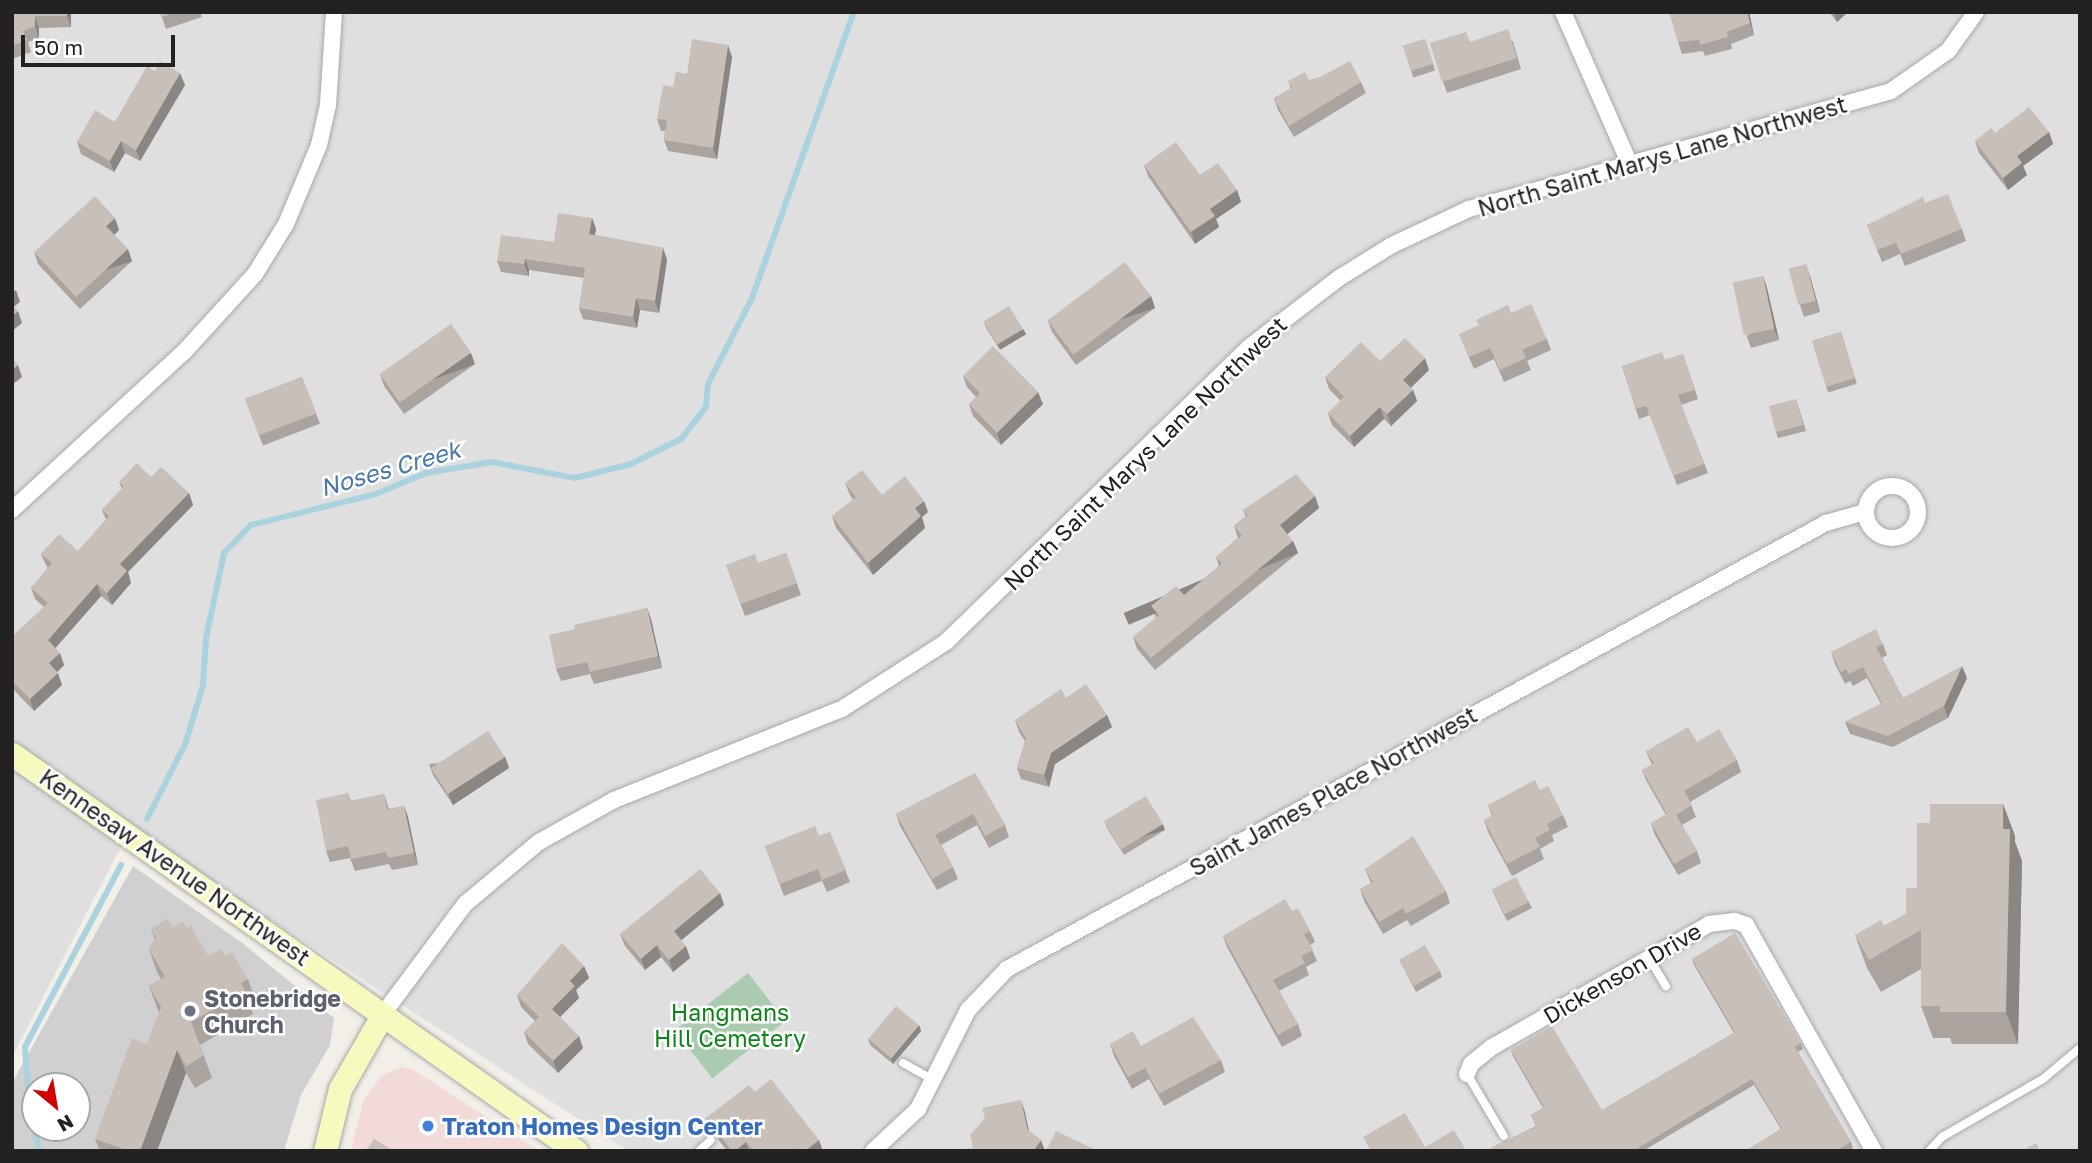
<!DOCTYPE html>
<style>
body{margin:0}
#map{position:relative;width:2092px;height:1163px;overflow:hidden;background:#f2efe9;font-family:"Golos Text",sans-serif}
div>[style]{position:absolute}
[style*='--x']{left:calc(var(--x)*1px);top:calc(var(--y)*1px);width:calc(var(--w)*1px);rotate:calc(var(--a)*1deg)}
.residential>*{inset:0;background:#e0dfdf}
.commercial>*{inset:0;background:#f2dad9}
.religious>*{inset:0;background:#d0d0d0}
.cemetery>*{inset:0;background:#aacbaf;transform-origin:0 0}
.stream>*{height:6px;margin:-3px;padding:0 3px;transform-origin:3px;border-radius:3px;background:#aad3df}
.roads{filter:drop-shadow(0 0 2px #a9a9a9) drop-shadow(0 0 2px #a9a9a9)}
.lane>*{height:8px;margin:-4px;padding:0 4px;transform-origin:4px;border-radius:4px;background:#fff}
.street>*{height:16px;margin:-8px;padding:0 8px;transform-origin:8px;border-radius:8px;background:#fff}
.street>.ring{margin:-8px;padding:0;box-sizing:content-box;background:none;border:16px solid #fff;border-radius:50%}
.secondary>*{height:23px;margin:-11.5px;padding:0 11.5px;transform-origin:11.5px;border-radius:11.5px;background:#f7fabf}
.wall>*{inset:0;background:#aba49e;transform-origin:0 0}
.shaded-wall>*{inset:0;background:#8b8681;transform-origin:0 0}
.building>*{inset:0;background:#c7bfb8;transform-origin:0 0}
.dots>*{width:19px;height:19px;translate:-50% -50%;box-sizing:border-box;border:4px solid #fff;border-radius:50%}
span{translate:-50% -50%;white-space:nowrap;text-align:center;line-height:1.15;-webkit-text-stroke:5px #fff;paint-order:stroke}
.street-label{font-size:23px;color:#222}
.worship-label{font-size:23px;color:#5b616d;font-weight:700}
.left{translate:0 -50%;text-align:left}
.park-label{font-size:23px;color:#0c8416}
.shop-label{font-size:23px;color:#366cbe;font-weight:700}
.water-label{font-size:24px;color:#4a7aab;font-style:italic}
.frame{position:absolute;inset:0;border:14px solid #222;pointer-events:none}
.north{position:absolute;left:21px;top:1072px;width:70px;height:70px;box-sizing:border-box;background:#fff;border:2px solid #a7a7a7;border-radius:50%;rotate:150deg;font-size:19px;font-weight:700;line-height:28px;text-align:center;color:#222}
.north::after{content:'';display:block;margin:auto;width:24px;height:32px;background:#d40000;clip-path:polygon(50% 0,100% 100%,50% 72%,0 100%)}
.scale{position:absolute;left:21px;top:35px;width:154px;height:32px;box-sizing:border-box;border:4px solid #222;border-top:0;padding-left:9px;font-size:21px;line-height:24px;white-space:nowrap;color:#222;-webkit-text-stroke:5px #fff;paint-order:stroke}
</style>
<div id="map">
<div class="residential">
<div style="clip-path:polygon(12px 12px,2080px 12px,2080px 1151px,628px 1151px,130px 829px,12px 1057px)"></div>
</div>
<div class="commercial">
<div style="clip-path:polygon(402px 1067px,412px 1069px,539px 1151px,351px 1151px,363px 1101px,382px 1075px)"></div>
</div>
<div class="religious">
<div style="clip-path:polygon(evenodd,133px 866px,241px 942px,334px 1018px,330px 1045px,301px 1095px,284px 1151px,12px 1151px,12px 1083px,133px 866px,35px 1086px,77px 1086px,77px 1128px,35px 1128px,35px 1086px)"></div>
</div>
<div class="cemetery">
<div style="left:748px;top:973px;width:61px;height:93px;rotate:52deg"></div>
</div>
<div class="stream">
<div style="--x:147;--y:819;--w:86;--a:-63.1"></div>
<div style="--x:186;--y:742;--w:59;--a:-73.4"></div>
<div style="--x:203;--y:685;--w:47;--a:-86.3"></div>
<div style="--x:206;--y:638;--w:87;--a:-78"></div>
<div style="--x:224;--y:553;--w:39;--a:-46"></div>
<div style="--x:251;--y:525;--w:129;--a:-13.9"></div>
<div style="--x:376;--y:494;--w:54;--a:-22.8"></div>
<div style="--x:426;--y:473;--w:67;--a:-9.5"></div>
<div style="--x:492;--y:462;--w:85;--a:10.9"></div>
<div style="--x:575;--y:478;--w:58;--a:-14"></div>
<div style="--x:631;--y:464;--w:56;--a:-26.6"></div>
<div style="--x:681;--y:439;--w:41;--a:-52"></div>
<div style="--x:706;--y:407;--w:23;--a:-85"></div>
<div style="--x:708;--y:384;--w:97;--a:-62.9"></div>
<div style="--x:752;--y:298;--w:304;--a:-70.4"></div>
<div style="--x:39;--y:1151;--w:49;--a:-101.8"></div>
<div style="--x:29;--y:1103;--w:56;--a:-94.1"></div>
<div style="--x:25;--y:1047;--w:206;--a:-62.2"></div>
</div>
<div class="roads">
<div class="lane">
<div style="--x:1649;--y:958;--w:33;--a:59"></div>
<div style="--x:903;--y:1063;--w:35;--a:29"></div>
<div style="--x:1467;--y:1074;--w:72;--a:59.2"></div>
<div style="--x:699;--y:1151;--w:16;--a:-43"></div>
<div style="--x:1929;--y:1151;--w:19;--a:-47"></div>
<div style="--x:1942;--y:1137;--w:116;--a:-29.9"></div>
<div style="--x:2043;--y:1079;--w:48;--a:-40"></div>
</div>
<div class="street">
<div style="--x:1563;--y:12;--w:164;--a:66.3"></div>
<div class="ring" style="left:1866px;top:486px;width:36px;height:36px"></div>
<div style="--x:12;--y:510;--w:234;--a:-42.6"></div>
<div style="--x:184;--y:352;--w:105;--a:-47.7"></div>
<div style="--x:255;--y:274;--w:59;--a:-58.2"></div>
<div style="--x:286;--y:224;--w:86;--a:-67.3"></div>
<div style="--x:319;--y:145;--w:41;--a:-77.3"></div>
<div style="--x:328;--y:105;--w:93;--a:-86.3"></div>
<div style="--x:383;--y:1014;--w:137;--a:-53.3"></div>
<div style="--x:465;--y:904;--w:97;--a:-40"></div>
<div style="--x:539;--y:842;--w:86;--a:-29.2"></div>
<div style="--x:614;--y:800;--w:245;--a:-21.8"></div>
<div style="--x:842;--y:709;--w:124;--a:-32.8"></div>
<div style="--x:946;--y:642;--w:421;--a:-44.2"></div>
<div style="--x:1248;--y:348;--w:115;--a:-37.6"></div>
<div style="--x:1339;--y:278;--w:62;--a:-31.9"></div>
<div style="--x:1392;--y:245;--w:85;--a:-25.1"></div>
<div style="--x:1469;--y:209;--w:438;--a:-15.6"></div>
<div style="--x:1891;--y:91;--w:70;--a:-35.1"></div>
<div style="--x:1948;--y:51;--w:48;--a:-54.3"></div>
<div style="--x:1467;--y:1074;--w:11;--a:-68"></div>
<div style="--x:1471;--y:1064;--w:27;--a:-39"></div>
<div style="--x:1492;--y:1047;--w:249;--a:-29.5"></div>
<div style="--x:1709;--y:924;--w:26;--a:-7"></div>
<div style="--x:1735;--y:921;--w:12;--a:20"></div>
<div style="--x:1746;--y:925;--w:260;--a:60.5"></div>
<div style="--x:873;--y:1151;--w:62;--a:-43"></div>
<div style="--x:918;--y:1109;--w:111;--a:-63.2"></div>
<div style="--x:968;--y:1010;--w:57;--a:-46.4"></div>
<div style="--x:1007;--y:969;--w:933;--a:-28.57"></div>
<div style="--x:1826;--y:523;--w:41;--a:-15.8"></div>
</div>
<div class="secondary">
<div style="--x:12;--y:754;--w:690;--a:35.14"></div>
<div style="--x:325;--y:1151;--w:64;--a:-76.4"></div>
<div style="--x:340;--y:1089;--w:86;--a:-60.2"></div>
</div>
</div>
<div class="wall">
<div style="clip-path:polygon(12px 12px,71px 12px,71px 27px,39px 28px,39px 38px,28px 42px,31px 52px,12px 59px)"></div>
<div style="clip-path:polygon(160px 12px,200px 12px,202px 17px,166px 29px)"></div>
<div style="clip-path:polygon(1749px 12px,1754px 35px,1731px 44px,1732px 49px,1705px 56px,1703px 51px,1682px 54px,1678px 42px)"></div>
<div style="clip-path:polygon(1829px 12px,1848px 12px,1837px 22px)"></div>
<div style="left:1425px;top:39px;width:33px;height:23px;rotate:72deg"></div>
<div style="clip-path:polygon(1513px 41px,1521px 69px,1447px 93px,1430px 43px)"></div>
<div style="clip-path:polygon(732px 57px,717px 159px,668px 151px,664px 140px,665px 131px,661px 131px,657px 119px,673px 87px,687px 74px)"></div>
<div style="clip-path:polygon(155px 71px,185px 85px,140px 161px,125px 153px,114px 172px,81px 154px,77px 142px,115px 122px)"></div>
<div style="clip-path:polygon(1309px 80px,1361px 82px,1366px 93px,1294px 137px,1278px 110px,1274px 98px,1291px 89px,1288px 81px)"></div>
<div style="clip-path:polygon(2049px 132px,2053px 144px,2023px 166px,2027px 175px,2008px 190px,1979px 153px,1975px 141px,1995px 133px)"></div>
<div style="clip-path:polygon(1144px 165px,1200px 175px,1237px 190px,1241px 202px,1216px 219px,1219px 227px,1195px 244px,1148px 176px)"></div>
<div style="clip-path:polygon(1925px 203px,1962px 229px,1966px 241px,1905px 266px,1900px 254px,1882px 262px,1867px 225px)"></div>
<div style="clip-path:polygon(592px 218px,596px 229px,595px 235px,663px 248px,667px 260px,659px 313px,640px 310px,637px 328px,583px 319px,579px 308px,584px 278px,529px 270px,529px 276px,501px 272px,497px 261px,554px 242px)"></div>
<div style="clip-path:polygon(119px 230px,114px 235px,132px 261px,80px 309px,38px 264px,34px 252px)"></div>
<div style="clip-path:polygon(1763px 276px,1767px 288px,1779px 340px,1751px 348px,1747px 337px)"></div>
<div style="clip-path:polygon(1810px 276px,1820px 312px,1804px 317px,1800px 305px)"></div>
<div style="clip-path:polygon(1151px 296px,1155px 308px,1076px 365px,1052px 332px,1048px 321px)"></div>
<div style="clip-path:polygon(984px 322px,1023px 329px,1026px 334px,1000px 350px,986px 328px)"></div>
<div style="left:1841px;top:332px;width:54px;height:30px;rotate:73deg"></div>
<div style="clip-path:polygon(1459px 334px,1547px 339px,1551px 350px,1527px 361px,1531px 370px,1504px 382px,1494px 359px,1474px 369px)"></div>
<div style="clip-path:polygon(1683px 354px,1698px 399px,1681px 405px,1708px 473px,1677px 485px,1650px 415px,1639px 419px,1622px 366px,1665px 360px)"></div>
<div style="clip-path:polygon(1380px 361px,1429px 370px,1411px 388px,1413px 390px,1417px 401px,1391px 426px,1384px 419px,1354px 447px,1332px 425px,1328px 413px,1341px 401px,1329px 389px,1325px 377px)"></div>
<div style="clip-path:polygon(475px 364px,404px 414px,384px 386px,380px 374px)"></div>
<div style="clip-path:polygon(963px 376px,1043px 404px,1001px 445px,973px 416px,969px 404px,976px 397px,967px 387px)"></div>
<div style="left:302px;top:377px;width:50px;height:61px;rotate:69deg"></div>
<div style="clip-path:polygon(1796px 399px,1806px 431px,1778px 438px,1776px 432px)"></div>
<div style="clip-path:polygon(151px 477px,189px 493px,193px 505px,128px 572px,131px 583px,112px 605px,101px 596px,55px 648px,64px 665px,57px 672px,62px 685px,34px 711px,12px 688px,12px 637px,44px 607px,35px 599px,31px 588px,48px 568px,46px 565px,41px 554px,78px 551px,106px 520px,102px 510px,122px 489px,119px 482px)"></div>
<div style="clip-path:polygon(845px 483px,882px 495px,928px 512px,922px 517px,925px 528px,873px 575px,836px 528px,832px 516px,853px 500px,850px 495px)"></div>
<div style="clip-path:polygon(1315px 496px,1319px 508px,1287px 534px,1293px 541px,1298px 553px,1155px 670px,1137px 649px,1133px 637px,1156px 618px,1151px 606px,1184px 595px,1219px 566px,1216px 557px,1238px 538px,1234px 526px,1246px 516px,1243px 510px)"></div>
<div style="clip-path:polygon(786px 553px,801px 595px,745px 616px,726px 565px,758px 563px)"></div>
<div style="clip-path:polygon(647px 608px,651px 619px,662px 668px,594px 684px,590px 674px,561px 681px,556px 669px,575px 629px)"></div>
<div style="clip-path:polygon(1883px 644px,1887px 655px,1882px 658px,1903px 698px,1967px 678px,1948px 718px,1893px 747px,1850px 734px,1845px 722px,1881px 704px,1867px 678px,1853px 686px,1850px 681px,1845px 684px,1835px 664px,1831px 652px)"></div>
<div style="clip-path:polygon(1066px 698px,1107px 715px,1112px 727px,1055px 764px,1049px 787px,1021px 779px,1017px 768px,1025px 741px,1019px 732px,1015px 720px)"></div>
<div style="clip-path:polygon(1697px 742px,1737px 760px,1741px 772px,1690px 802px,1696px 817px,1682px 825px,1697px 851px,1701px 863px,1678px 875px,1655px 835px,1651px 823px,1666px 815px,1647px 782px,1642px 770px,1652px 765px,1646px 751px)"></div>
<div style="clip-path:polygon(505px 757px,509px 768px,453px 805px,433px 775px,429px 764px)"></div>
<div style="clip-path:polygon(975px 773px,1005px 825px,1009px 837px,989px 848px,977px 825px,941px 845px,953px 867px,958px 879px,937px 890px,900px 826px,896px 814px)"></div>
<div style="clip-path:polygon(348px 793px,351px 801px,384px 794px,389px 809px,404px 806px,408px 817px,418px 865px,392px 870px,389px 864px,355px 871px,350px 858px,330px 862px,326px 851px)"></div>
<div style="clip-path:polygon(2003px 804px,2015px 836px,2015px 842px,2022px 861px,2018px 1044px,1952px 1044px,1950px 1038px,1933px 1038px,1921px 1006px,1921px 969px,1881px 992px,1867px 968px,1855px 935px,1884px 926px,1906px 914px,1917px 888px,1930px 823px)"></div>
<div style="clip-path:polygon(1488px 805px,1563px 815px,1568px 827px,1552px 835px,1554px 841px,1540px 849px,1544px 859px,1512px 876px,1488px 832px,1484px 820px,1492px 816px)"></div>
<div style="clip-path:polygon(1105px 822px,1165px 830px,1124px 855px,1107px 828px)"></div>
<div style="clip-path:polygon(830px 832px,850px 882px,827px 892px,822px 881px,784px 896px,765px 846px,819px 836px)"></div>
<div style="clip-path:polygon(1365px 869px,1446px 891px,1450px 903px,1411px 926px,1407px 920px,1383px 934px,1364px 901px,1360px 889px,1371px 883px)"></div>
<div style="clip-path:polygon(1492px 890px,1529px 902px,1532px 908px,1507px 921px)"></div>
<div style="clip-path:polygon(720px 893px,724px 905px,681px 940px,690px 958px,673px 972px,661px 957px,645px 970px,625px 946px,620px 934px)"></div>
<div style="clip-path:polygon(1292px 911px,1310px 931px,1315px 942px,1310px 945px,1317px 961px,1306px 967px,1309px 975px,1279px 991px,1298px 1024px,1302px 1036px,1282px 1047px,1227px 947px,1223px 936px)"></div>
<div style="clip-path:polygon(173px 927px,187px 928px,208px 956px,225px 956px,248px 979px,256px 1002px,250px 1005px,253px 1014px,200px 1045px,212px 1078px,195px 1088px,186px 1073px,157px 1151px,100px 1151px,95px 1139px,147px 1044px,159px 1013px,149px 986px,161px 979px,157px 972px,149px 949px,155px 939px,151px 929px)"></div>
<div style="clip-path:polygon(1399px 959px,1440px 971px,1442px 977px,1416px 992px)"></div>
<div style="clip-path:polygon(1692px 959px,1801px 1043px,1803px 1049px,1798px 1052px,1851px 1142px,1853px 1148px,1848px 1151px,1746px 1151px,1781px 1129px,1754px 1085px,1643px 1151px,1485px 1151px,1536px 1126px,1531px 1115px,1543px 1108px,1513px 1056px,1511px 1050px,1602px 1110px,1734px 1033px,1694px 965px)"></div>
<div style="clip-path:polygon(584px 966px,589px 978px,576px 990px,579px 998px,560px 1017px,583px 1048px,558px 1073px,528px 1044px,524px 1032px,535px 1021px,521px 1007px,517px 995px)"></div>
<div style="clip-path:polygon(919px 1025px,921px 1031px,893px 1064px,870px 1045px,868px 1039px)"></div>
<div style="clip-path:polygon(1110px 1044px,1141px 1046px,1221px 1060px,1225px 1072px,1164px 1106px,1149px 1079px,1132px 1089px,1114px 1056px)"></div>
<div style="clip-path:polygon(755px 1092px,823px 1151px,727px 1151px,711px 1130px,706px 1118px)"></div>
</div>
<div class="shaded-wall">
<div style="clip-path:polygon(67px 12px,71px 12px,71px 27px,67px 16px)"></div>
<div style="clip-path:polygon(1747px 12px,1749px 12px,1754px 35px,1750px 23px)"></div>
<div style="clip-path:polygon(1834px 12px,1848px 12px,1837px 22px)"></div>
<div style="clip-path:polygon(35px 16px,39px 28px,39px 38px,35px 26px)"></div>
<div style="clip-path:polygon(728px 45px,732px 57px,717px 159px,713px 148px)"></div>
<div style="clip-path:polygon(180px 73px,185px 85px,140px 161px,136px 150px)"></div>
<div style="clip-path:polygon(2049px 132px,2053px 144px,2023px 166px,2027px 175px,2008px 190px,2003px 178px,2017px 156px)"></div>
<div style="clip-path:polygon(121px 141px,125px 153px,114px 172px,110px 161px)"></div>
<div style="clip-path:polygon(1237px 190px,1241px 202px,1216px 219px,1219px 227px,1195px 244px,1191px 232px,1210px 209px)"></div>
<div style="clip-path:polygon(115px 218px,119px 230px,111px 238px,106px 226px)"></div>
<div style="clip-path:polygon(592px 218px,596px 229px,593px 245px,589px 234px)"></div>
<div style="clip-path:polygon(663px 248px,667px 260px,659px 313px,655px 301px)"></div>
<div style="left:128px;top:249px;width:13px;height:71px;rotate:72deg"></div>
<div style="clip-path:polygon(525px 259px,529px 270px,529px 276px,524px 264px)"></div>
<div style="clip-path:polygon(1806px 264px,1810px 276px,1820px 312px,1816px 301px)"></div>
<div style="clip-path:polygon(1763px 276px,1767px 288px,1779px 340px,1774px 329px)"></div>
<div style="clip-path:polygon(16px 290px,20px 302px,12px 308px,12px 293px)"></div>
<div style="left:1151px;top:296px;width:13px;height:97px;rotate:72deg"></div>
<div style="clip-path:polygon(636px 298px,640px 310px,637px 328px,633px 317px)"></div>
<div style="clip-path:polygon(18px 311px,22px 323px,12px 331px,12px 316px)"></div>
<div style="left:1023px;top:329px;width:6px;height:30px;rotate:59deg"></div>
<div style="left:471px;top:353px;width:12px;height:87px;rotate:70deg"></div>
<div style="clip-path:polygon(1425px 358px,1429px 370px,1407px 391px,1403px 380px)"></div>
<div style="clip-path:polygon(18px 365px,22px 377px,12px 385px,12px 370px)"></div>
<div style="clip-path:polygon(1413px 390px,1417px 401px,1391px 426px,1387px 414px)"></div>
<div style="clip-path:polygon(1038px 392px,1043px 404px,1001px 445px,997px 433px)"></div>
<div style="clip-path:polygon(1380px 407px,1384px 419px,1354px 447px,1350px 436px)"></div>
<div style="clip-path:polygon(189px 493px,193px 505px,128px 572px,131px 583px,112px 605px,107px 593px,120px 564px)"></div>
<div style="clip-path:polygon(1315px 496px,1319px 508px,1284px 537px,1280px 525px)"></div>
<div style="clip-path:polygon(924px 501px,928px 512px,922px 517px,925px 528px,873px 575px,868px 563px,915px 508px)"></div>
<div style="left:1293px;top:541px;width:13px;height:184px;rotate:67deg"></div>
<div style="clip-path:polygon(97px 584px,101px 596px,52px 652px,48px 640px)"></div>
<div style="clip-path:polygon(647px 608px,651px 619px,662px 668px,658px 656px)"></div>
<div style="clip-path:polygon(60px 653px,64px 665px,54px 675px,49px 663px)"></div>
<div style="clip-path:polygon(1962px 666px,1967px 678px,1948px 718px,1944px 706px)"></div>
<div style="clip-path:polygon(58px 673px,62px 685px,34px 711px,30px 699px)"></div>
<div style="clip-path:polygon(1107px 715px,1112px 727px,1055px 764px,1049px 787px,1044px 775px,1051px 753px)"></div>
<div style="clip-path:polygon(505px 757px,509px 768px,453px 805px,448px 793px)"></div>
<div style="clip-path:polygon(2003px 804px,2015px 836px,2015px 842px,2022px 861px,2018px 1044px,2006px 1012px)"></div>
<div style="clip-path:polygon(404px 806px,408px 817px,418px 865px,414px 853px)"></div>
<div style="left:1163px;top:824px;width:6px;height:48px;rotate:72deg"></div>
<div style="clip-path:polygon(720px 893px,724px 905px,678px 943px,674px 931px)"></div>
<div style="clip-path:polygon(657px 945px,661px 957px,645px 970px,641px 959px)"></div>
<div style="clip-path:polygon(686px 946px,690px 958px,673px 972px,669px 960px)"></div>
<div style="clip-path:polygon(584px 966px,589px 978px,576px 990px,579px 998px,556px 1021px,552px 1009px,570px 981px)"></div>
<div style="clip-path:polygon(919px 1025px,921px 1031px,893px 1064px,891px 1059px)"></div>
<div style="clip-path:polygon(579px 1036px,583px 1048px,558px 1073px,553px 1061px)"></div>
<div style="clip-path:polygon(177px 1050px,186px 1073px,157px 1151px,140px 1151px)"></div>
<div style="clip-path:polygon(1021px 1100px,1025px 1112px,1031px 1141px,1027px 1129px)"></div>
<div style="clip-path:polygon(819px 1140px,823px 1151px,805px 1151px)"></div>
<div style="clip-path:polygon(1041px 1140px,1045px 1151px,1033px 1151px)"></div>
<div style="clip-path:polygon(746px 1142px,749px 1151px,735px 1151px)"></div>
</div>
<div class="building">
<div style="clip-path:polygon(12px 12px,67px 12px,67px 16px,35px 16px,35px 26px,23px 31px,27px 40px,12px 46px)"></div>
<div style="clip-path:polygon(160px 12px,178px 12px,162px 17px)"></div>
<div style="clip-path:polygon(1669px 12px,1747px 12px,1750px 23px,1727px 32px,1728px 37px,1700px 45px,1699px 40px,1678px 42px)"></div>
<div style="clip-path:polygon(1508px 29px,1517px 58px,1442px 82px,1430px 43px,1466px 32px,1470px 42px)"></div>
<div style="clip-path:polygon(692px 39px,728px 45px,713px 148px,664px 140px,667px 120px,657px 119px,663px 85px,673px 87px,676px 72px,687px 74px)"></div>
<div style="left:1425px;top:39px;width:26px;height:23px;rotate:72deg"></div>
<div style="clip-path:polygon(160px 61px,180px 73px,136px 150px,121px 141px,110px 161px,77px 142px,95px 110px,115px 122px,147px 66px,155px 71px)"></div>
<div style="clip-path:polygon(1350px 61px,1361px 82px,1289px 126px,1274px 98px,1292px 88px,1288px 81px,1305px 72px,1309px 80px,1320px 77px)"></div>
<div style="clip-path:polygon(2029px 107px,2049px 132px,2017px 156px,2022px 163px,2003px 178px,1975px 141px,1991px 128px,1995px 133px)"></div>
<div style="clip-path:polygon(1176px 142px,1200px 175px,1218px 163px,1237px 190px,1210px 209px,1215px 216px,1191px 232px,1144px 165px)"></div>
<div style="clip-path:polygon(1948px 194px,1962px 229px,1901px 254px,1896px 243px,1877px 250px,1867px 225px,1923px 197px,1925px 203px)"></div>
<div style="clip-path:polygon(95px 196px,115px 218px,106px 226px,128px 249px,76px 297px,34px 252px)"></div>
<div style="clip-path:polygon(558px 213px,592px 218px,589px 234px,663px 248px,655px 301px,636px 298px,633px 317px,579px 308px,585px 268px,525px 259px,524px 264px,497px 261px,501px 235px,554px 242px)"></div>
<div style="left:1125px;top:262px;width:43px;height:97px;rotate:53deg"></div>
<div style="left:1806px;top:264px;width:38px;height:18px;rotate:75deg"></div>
<div style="left:1763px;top:276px;width:54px;height:31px;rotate:78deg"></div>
<div style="clip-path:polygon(12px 304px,18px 311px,12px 316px)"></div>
<div style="clip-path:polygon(1531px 304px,1547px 339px,1522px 350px,1526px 358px,1500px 370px,1490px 348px,1469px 357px,1459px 334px,1479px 325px,1476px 320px,1508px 305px,1511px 313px)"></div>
<div style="left:1009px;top:306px;width:27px;height:30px;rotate:59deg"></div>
<div style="left:451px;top:324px;width:35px;height:87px;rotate:55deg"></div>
<div style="left:1841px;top:332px;width:48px;height:30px;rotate:73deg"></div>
<div style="clip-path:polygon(1405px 338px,1425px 358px,1403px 380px,1413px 390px,1387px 414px,1380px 407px,1350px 436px,1328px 413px,1344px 397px,1325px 377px,1361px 342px,1380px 361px)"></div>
<div style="clip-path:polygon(993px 346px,1038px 392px,997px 433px,969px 404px,980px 393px,963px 376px)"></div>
<div style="clip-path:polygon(1662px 352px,1665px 360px,1683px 354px,1695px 390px,1678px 395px,1704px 464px,1673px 476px,1646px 406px,1636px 409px,1622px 366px)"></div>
<div style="clip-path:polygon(12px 358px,18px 365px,12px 370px)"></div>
<div style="left:302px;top:377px;width:39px;height:61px;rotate:69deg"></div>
<div style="left:1796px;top:399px;width:27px;height:28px;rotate:75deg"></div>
<div style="clip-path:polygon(137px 463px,151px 477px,161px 467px,189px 493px,120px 564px,127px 571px,107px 593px,97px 584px,48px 640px,60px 653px,49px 663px,58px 673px,30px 699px,12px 681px,12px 637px,48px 603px,31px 588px,52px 563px,41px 554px,59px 534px,78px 551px,109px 516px,102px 510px,124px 486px,119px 482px)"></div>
<div style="clip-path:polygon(862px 470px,882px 495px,905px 476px,924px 501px,915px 508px,921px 516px,868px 563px,832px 516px,856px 497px,845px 483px)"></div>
<div style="clip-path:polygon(1296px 474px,1315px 496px,1280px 525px,1293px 541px,1151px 658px,1133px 637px,1159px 615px,1151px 606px,1176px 586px,1184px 595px,1222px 564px,1216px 557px,1242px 535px,1234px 526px,1248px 515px,1243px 510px)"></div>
<div style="clip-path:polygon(786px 553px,797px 583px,741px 604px,726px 565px,755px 554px,758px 563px)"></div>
<div style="clip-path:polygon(647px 608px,658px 656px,590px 672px,587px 662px,556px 669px,549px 635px,575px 629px,574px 625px)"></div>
<div style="clip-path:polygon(1876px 629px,1883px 644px,1876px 647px,1903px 698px,1962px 666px,1944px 706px,1888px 736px,1845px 722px,1882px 703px,1863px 667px,1849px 674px,1846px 669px,1841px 672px,1831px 652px)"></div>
<div style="clip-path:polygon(1086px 684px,1107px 715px,1051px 753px,1044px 775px,1017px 768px,1026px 738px,1015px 720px,1061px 689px,1066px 698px)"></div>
<div style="clip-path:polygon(1688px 727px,1697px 742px,1719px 729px,1737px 760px,1684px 791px,1692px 805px,1676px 815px,1697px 851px,1674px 864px,1651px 823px,1667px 814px,1642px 770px,1654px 763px,1646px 751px)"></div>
<div style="left:488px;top:731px;width:31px;height:68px;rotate:57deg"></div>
<div style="clip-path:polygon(975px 773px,1005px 825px,985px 836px,973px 814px,935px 835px,953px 867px,932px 879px,896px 814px)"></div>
<div style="clip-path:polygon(1535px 780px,1540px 790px,1548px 786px,1563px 815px,1547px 824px,1550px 830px,1535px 838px,1540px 847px,1507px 864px,1484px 820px,1493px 815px,1488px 805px)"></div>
<div style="clip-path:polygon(348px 793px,350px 801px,384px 794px,387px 810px,404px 806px,414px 853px,388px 858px,386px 852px,351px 859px,348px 846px,326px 851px,316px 800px)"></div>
<div style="left:1146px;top:796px;width:33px;height:49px;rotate:59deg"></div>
<div style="clip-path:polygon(1930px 804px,2003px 804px,2003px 829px,2010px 829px,2006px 1012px,1940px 1012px,1940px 1006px,1921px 1006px,1921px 930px,1869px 960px,1855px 935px,1881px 920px,1884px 926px,1906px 914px,1906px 888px,1917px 888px,1917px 823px,1930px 823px)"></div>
<div style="clip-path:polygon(815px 826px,819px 836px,830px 832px,846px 870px,822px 880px,818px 869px,780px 884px,765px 846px)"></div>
<div style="clip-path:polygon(1413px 836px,1446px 891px,1406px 914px,1403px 908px,1379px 922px,1360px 889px,1373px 882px,1365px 869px)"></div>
<div style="clip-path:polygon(700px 869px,720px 893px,674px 931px,686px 946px,669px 960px,657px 945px,641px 959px,620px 934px)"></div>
<div style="left:1516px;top:877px;width:28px;height:27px;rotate:63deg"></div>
<div style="clip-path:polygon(1285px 899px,1292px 911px,1298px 908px,1310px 931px,1304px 934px,1313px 950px,1301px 956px,1305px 963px,1273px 980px,1298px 1024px,1278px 1035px,1223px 936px)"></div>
<div style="clip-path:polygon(168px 918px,173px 927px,183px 921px,187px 928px,191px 926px,208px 956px,221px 949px,225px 956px,232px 952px,248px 979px,241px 983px,245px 991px,191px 1022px,204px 1055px,186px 1066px,177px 1050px,140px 1151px,129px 1151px,95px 1139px,132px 1038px,147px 1044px,161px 1007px,149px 986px,165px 977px,149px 949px,156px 937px,151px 929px)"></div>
<div style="clip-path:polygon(1735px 933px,1801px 1043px,1795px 1047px,1851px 1142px,1836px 1151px,1747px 1151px,1746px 1150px,1782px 1129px,1752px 1079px,1633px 1151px,1485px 1151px,1537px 1126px,1531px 1115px,1544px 1107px,1511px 1050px,1552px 1026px,1602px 1110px,1735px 1032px,1692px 959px)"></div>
<div style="clip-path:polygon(562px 943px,584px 966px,570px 981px,575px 986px,552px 1009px,579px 1036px,553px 1061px,524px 1032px,539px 1017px,517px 995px)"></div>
<div style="left:1425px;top:945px;width:30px;height:30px;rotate:60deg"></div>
<div style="left:896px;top:1006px;width:30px;height:43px;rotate:40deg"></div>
<div style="clip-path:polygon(1193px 1017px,1221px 1060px,1159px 1094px,1145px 1068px,1128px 1077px,1110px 1044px,1133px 1031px,1141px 1046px)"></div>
<div style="clip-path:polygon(771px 1079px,819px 1140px,805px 1151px,797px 1151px,795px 1148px,792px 1151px,753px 1151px,746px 1142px,735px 1151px,732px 1151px,706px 1118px,749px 1085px,755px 1092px)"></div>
<div style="clip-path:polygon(1021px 1100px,1027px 1129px,1041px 1140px,1033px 1151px,959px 1151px,960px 1149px,973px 1148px,970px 1135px,985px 1118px,982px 1108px)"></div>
<div style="clip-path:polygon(1405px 1113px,1425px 1147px,1454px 1130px,1466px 1151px,1371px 1151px,1363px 1137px)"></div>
<div style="clip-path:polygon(1056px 1131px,1094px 1149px,1093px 1151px,1046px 1151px)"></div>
<div style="clip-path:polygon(374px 1139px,394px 1151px,366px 1151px)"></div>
<div style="clip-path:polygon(2036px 1143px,2040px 1151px,2022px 1151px)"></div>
</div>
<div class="dots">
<div style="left:190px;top:1011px;background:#6b7280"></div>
<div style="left:428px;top:1126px;background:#3f7fe0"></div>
</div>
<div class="street-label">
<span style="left:1662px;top:156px;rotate:-16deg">North Saint Marys Lane Northwest</span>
<span style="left:1145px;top:453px;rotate:-44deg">North Saint Marys Lane Northwest</span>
<span style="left:1333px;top:791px;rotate:-29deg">Saint James Place Northwest</span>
<span style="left:175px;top:867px;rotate:35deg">Kennesaw Avenue Northwest</span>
<span style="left:1622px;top:973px;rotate:-30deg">Dickenson Drive</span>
</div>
<div class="worship-label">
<span class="left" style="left:204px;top:1011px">Stonebridge<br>Church</span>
</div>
<div class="park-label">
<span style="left:730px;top:1025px">Hangmans<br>Hill Cemetery</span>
</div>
<div class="shop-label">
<span class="left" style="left:442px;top:1126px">Traton Homes Design Center</span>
</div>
<div class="water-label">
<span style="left:390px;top:468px;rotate:-16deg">Noses Creek</span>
</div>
<div class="frame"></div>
<div class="north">N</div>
<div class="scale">50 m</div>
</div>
